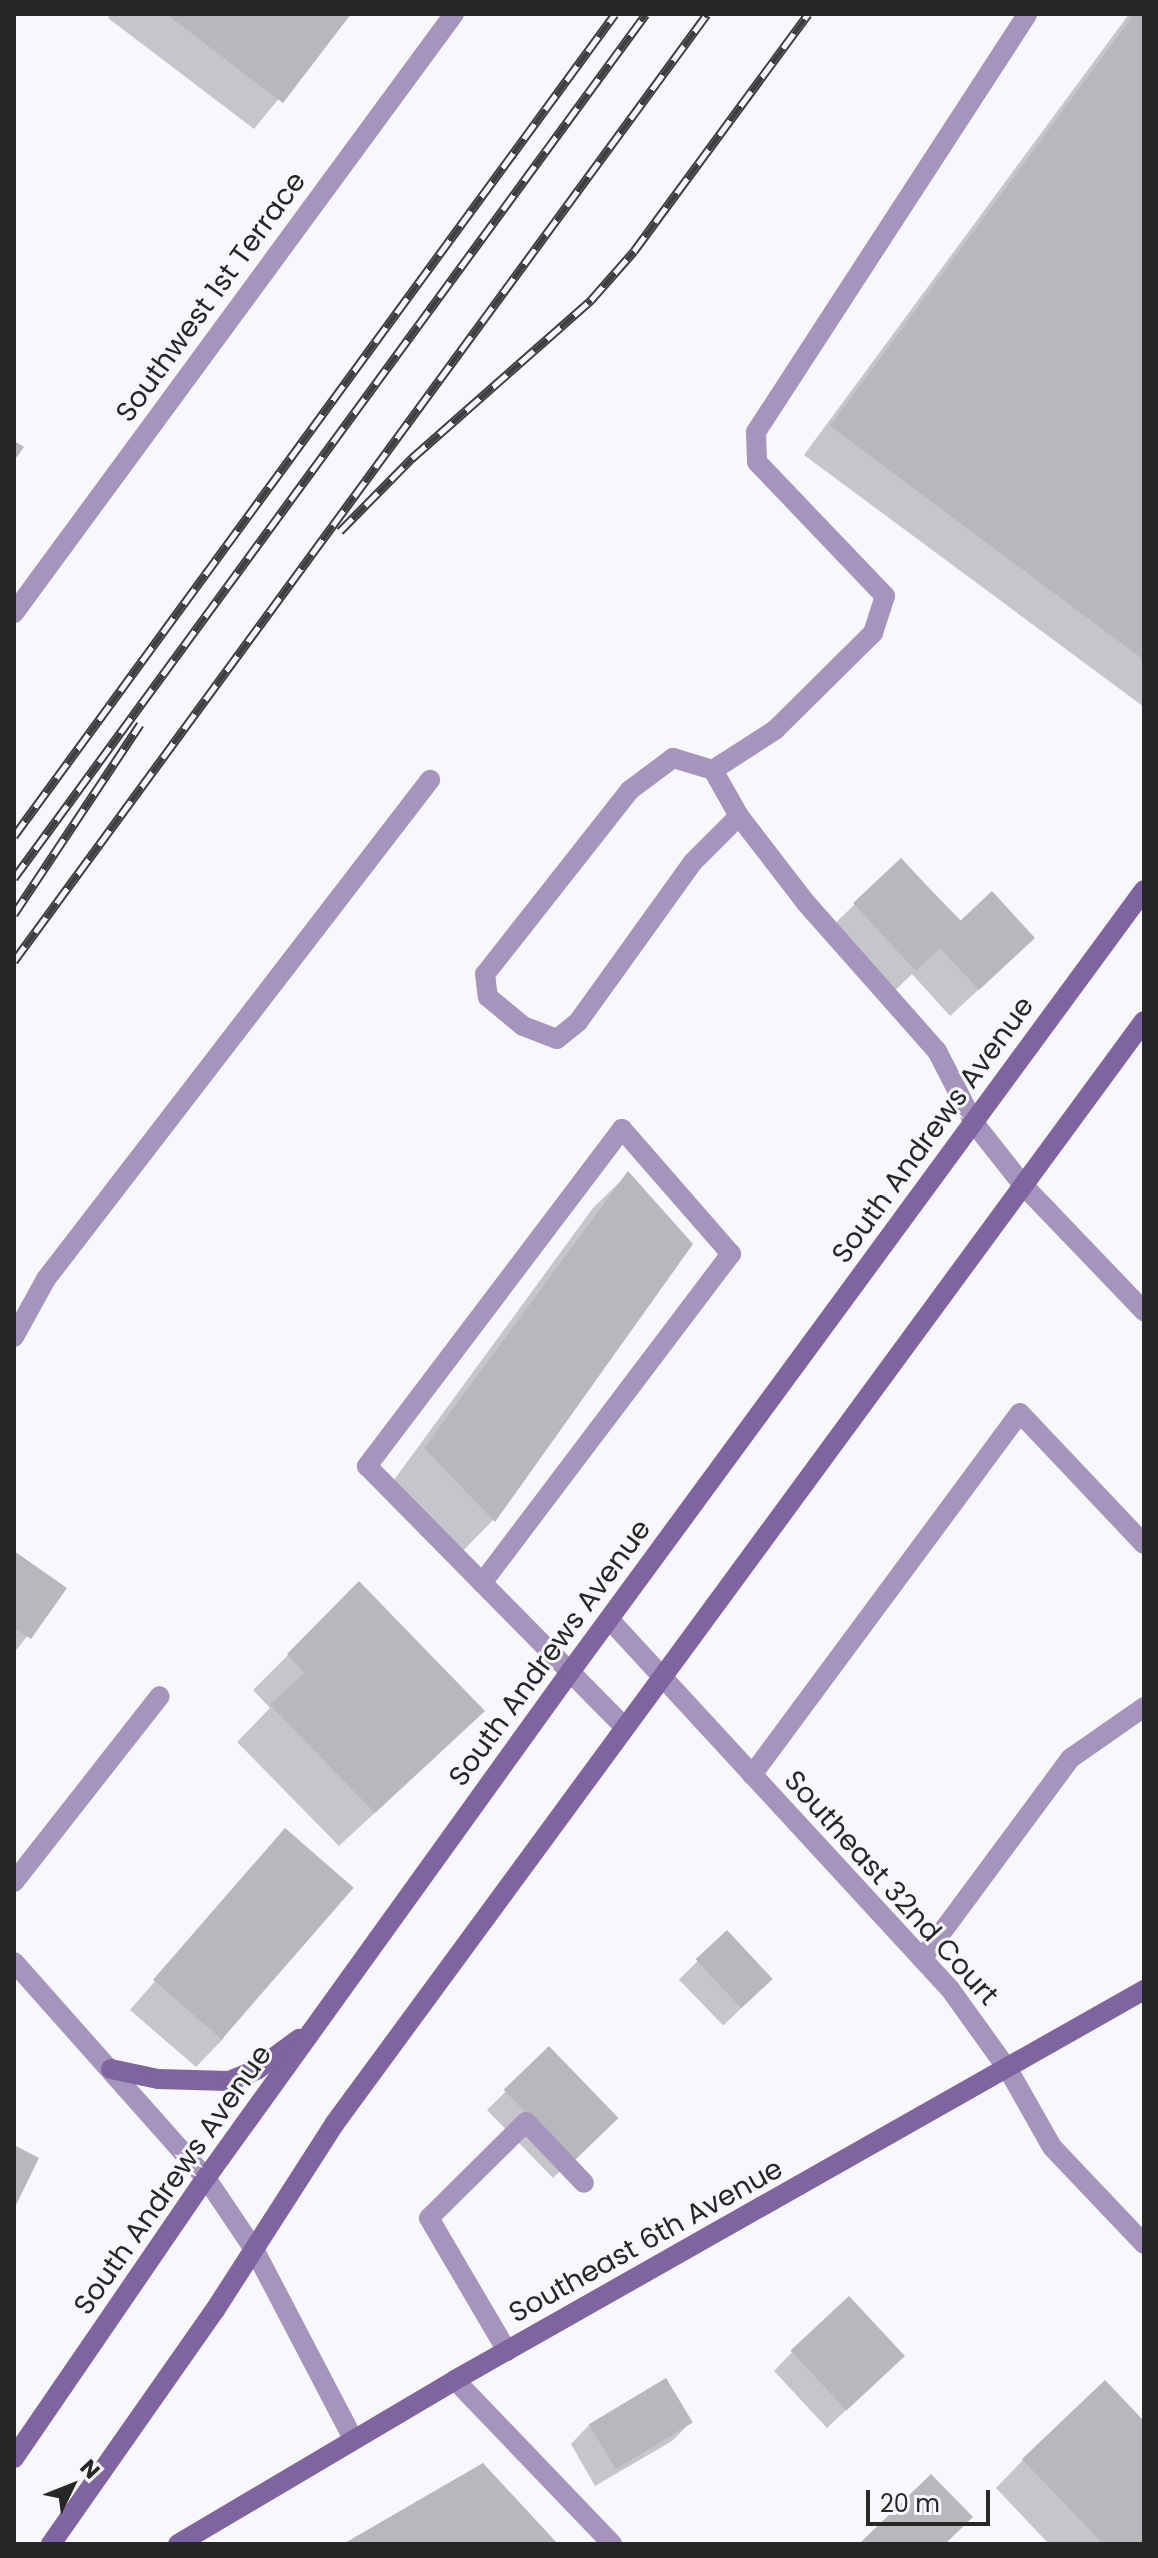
<!DOCTYPE html>
<style>
body{margin:0}
#map{position:relative;width:1158px;height:2558px;overflow:hidden;background:#f8f7fc;font-family:Poppins,sans-serif}
div>[style]{position:absolute}
[style*='--x']{left:calc(var(--x)*1px);top:calc(var(--y)*1px);width:calc(var(--w)*1px);rotate:calc(var(--a)*1deg)}
.shadow>*{inset:0;background:#0003;transform-origin:0 0}
.building>*{inset:0;background:#b9b7bc;transform-origin:0 0}
.lane>*{height:20px;margin:-10px;padding:0 10px;transform-origin:10px;border-radius:10px;background:#a595bd}
.street>*{height:20px;margin:-10px;padding:0 10px;transform-origin:10px;border-radius:10px;background:#a595bd}
.secondary>*{height:20px;margin:-10px;padding:0 10px;transform-origin:10px;border-radius:10px;background:#7e659f}
.rail>*{height:9px;margin-top:-4.5px;transform-origin:0;background:repeating-linear-gradient(90deg,#f8f7fc 0 18px,#3f3f41 0 36px);box-sizing:border-box;border-block:2px solid #3f3f41}
span{translate:-50% -50%;white-space:nowrap;text-align:center;line-height:1.15;-webkit-text-stroke:6px #f8f7fc;paint-order:stroke}
.street-label{font-size:28px;color:#272728}
.frame{position:absolute;inset:0;border:16px solid #272728;pointer-events:none}
.north{position:absolute;left:32px;top:2446px;width:80px;height:80px;-webkit-text-stroke:6px #f8f7fc;paint-order:stroke;rotate:47deg;font-size:22px;font-weight:700;line-height:32px;text-align:center;color:#272728}
.north::after{content:'';display:block;margin:auto;width:28px;height:36px;background:#272728;clip-path:polygon(50% 0,100% 100%,50% 72%,0 100%)}
.scale{position:absolute;left:866px;top:2490px;width:124px;height:36px;box-sizing:border-box;border:4px solid #272728;border-top:0;padding-left:10px;font-size:24px;line-height:28px;white-space:nowrap;color:#272728;-webkit-text-stroke:6px #f8f7fc;paint-order:stroke}
</style>
<div id="map">
<div class="shadow">
<div style="clip-path:polygon(111px 14px,348px 14px,254px 129px,108px 18px)"></div>
<div style="clip-path:polygon(1129px 14px,1144px 14px,1144px 707px,804px 455px)"></div>
<div style="clip-path:polygon(901px 860px,1005px 965px,950px 1016px,912px 974px,888px 997px,827px 931px)"></div>
<div style="clip-path:polygon(628px 1174px,690px 1244px,493px 1520px,459px 1555px,391px 1484px,593px 1208px)"></div>
<div style="clip-path:polygon(14px 1553px,64px 1589px,14px 1653px)"></div>
<div style="clip-path:polygon(359px 1584px,447px 1746px,339px 1846px,237px 1742px,270px 1708px,253px 1690px)"></div>
<div style="clip-path:polygon(285px 1831px,223px 2039px,196px 2067px,130px 2010px)"></div>
<div style="left:727px;top:1933px;width:64px;height:67px;rotate:46deg"></div>
<div style="clip-path:polygon(549px 2049px,597px 2137px,553px 2178px,487px 2110px)"></div>
<div style="clip-path:polygon(792px 2352px,884px 2374px,827px 2428px,774px 2371px)"></div>
<div style="clip-path:polygon(691px 2422px,672px 2441px,595px 2486px,571px 2444px,589px 2425px)"></div>
<div style="clip-path:polygon(1144px 2424px,1144px 2544px,1049px 2544px,996px 2488px,1023px 2460px)"></div>
</div>
<div class="building">
<div style="clip-path:polygon(166px 14px,351px 14px,283px 103px)"></div>
<div style="clip-path:polygon(1134px 14px,1144px 14px,1144px 660px,830px 426px)"></div>
<div style="clip-path:polygon(14px 441px,24px 447px,14px 461px)"></div>
<div style="clip-path:polygon(901px 858px,960px 921px,992px 891px,1035px 938px,979px 990px,940px 948px,916px 971px,853px 903px)"></div>
<div style="clip-path:polygon(628px 1171px,693px 1244px,495px 1522px,424px 1448px)"></div>
<div style="clip-path:polygon(14px 1551px,67px 1588px,31px 1639px,14px 1628px)"></div>
<div style="clip-path:polygon(359px 1581px,485px 1711px,375px 1813px,270px 1705px,304px 1673px,287px 1654px)"></div>
<div style="left:285px;top:1828px;width:91px;height:201px;rotate:41deg"></div>
<div style="left:727px;top:1930px;width:67px;height:43px;rotate:47deg"></div>
<div style="left:549px;top:2046px;width:100px;height:63px;rotate:46deg"></div>
<div style="clip-path:polygon(14px 2145px,39px 2158px,14px 2209px)"></div>
<div style="left:849px;top:2296px;width:82px;height:80px;rotate:47deg"></div>
<div style="left:666px;top:2378px;width:52px;height:90px;rotate:59deg"></div>
<div style="clip-path:polygon(1105px 2380px,1144px 2421px,1144px 2544px,1103px 2544px,1022px 2459px)"></div>
<div style="clip-path:polygon(483px 2463px,558px 2544px,343px 2544px)"></div>
<div style="clip-path:polygon(931px 2474px,973px 2517px,945px 2544px,859px 2544px)"></div>
</div>
<div class="lane">
<div style="--x:713;--y:770;--w:42;--a:-163.3"></div>
<div style="--x:673;--y:758;--w:54;--a:143.3"></div>
<div style="--x:630;--y:790;--w:234;--a:128.2"></div>
<div style="--x:485;--y:974;--w:23;--a:83"></div>
<div style="--x:488;--y:997;--w:45;--a:39.6"></div>
<div style="--x:523;--y:1026;--w:36;--a:21"></div>
<div style="--x:557;--y:1039;--w:27;--a:-39"></div>
<div style="--x:578;--y:1022;--w:197;--a:-54.3"></div>
<div style="--x:693;--y:862;--w:65;--a:-45"></div>
<div style="--x:806;--y:903;--w:110;--a:-127.6"></div>
<div style="--x:739;--y:816;--w:53;--a:-119.5"></div>
<div style="--x:713;--y:770;--w:74;--a:-32.8"></div>
<div style="--x:775;--y:730;--w:138;--a:-44.7"></div>
<div style="--x:873;--y:633;--w:39;--a:-72"></div>
<div style="--x:885;--y:596;--w:185;--a:-133.7"></div>
<div style="--x:757;--y:462;--w:30;--a:-92"></div>
<div style="--x:756;--y:432;--w:498;--a:-57"></div>
<div style="--x:14;--y:1337;--w:66;--a:-61.1"></div>
<div style="--x:46;--y:1279;--w:630;--a:-52.42"></div>
<div style="--x:482;--y:1583;--w:413;--a:-52.9"></div>
<div style="--x:731;--y:1254;--w:166;--a:-131.1"></div>
<div style="--x:622;--y:1129;--w:423;--a:127.1"></div>
<div style="--x:367;--y:1466;--w:365;--a:45.4"></div>
<div style="--x:609;--y:1619;--w:503;--a:47.34"></div>
<div style="--x:950;--y:1989;--w:101;--a:54.3"></div>
<div style="--x:752;--y:1775;--w:450;--a:-53.5"></div>
<div style="--x:1020;--y:1413;--w:180;--a:46.6"></div>
<div style="--x:14;--y:1882;--w:236;--a:-51.9"></div>
<div style="--x:922;--y:1959;--w:250;--a:-53.5"></div>
<div style="--x:1071;--y:1758;--w:89;--a:-34.9"></div>
<div style="--x:507;--y:2351;--w:154;--a:-120.4"></div>
<div style="--x:429;--y:2218;--w:136;--a:-44.7"></div>
<div style="--x:526;--y:2122;--w:84;--a:46.4"></div>
</div>
<div class="street">
<div style="--x:14;--y:613;--w:743;--a:-53.7"></div>
<div style="--x:806;--y:903;--w:198;--a:48.5"></div>
<div style="--x:937;--y:1051;--w:81;--a:62.8"></div>
<div style="--x:974;--y:1123;--w:79;--a:51.7"></div>
<div style="--x:1023;--y:1185;--w:175;--a:46.2"></div>
<div style="--x:14;--y:1962;--w:289;--a:48.4"></div>
<div style="--x:206;--y:2178;--w:88;--a:56.1"></div>
<div style="--x:255;--y:2251;--w:213;--a:62.4"></div>
<div style="--x:1009;--y:2071;--w:87;--a:60.5"></div>
<div style="--x:1052;--y:2147;--w:134;--a:46.5"></div>
<div style="--x:455;--y:2380;--w:227;--a:46.2"></div>
</div>
<div class="secondary">
<div style="--x:111;--y:2069;--w:48;--a:12"></div>
<div style="--x:158;--y:2079;--w:71;--a:1.6"></div>
<div style="--x:229;--y:2081;--w:31;--a:-22"></div>
<div style="--x:258;--y:2069;--w:51;--a:-36.2"></div>
<div style="--x:14;--y:2458;--w:340;--a:-55.6"></div>
<div style="--x:206;--y:2178;--w:623;--a:-54.27"></div>
<div style="--x:570;--y:1672;--w:970;--a:-53.72"></div>
<div style="--x:51;--y:2544;--w:286;--a:-55"></div>
<div style="--x:215;--y:2310;--w:222;--a:-57.3"></div>
<div style="--x:335;--y:2123;--w:1367;--a:-53.72"></div>
<div style="--x:178;--y:2544;--w:322;--a:-30.6"></div>
<div style="--x:455;--y:2380;--w:792;--a:-29.51"></div>
</div>
<div class="rail">
<div style="--x:340;--y:531;--w:103;--a:-45.4"></div>
<div style="--x:412;--y:458;--w:239;--a:-41.4"></div>
<div style="--x:591;--y:300;--w:65;--a:-48.7"></div>
<div style="--x:634;--y:251;--w:294;--a:-53.7"></div>
<div style="--x:14;--y:836;--w:1018;--a:-53.83"></div>
<div style="--x:14;--y:878;--w:1070;--a:-53.82"></div>
<div style="--x:14;--y:914;--w:228;--a:-56.4"></div>
<div style="--x:14;--y:961;--w:1173;--a:-53.8"></div>
</div>
<div class="street-label">
<span style="left:211px;top:297px;rotate:-54deg">Southwest 1st Terrace</span>
<span style="left:933px;top:1130px;rotate:-54deg">South Andrews Avenue</span>
<span style="left:550px;top:1653px;rotate:-54deg">South Andrews Avenue</span>
<span style="left:891px;top:1888px;rotate:48deg">Southeast 32nd Court</span>
<span style="left:173px;top:2180px;rotate:-55deg">South Andrews Avenue</span>
<span style="left:646px;top:2241px;rotate:-29deg">Southeast 6th Avenue</span>
</div>
<div class="frame"></div>
<div class="north">N</div>
<div class="scale">20 m</div>
</div>
